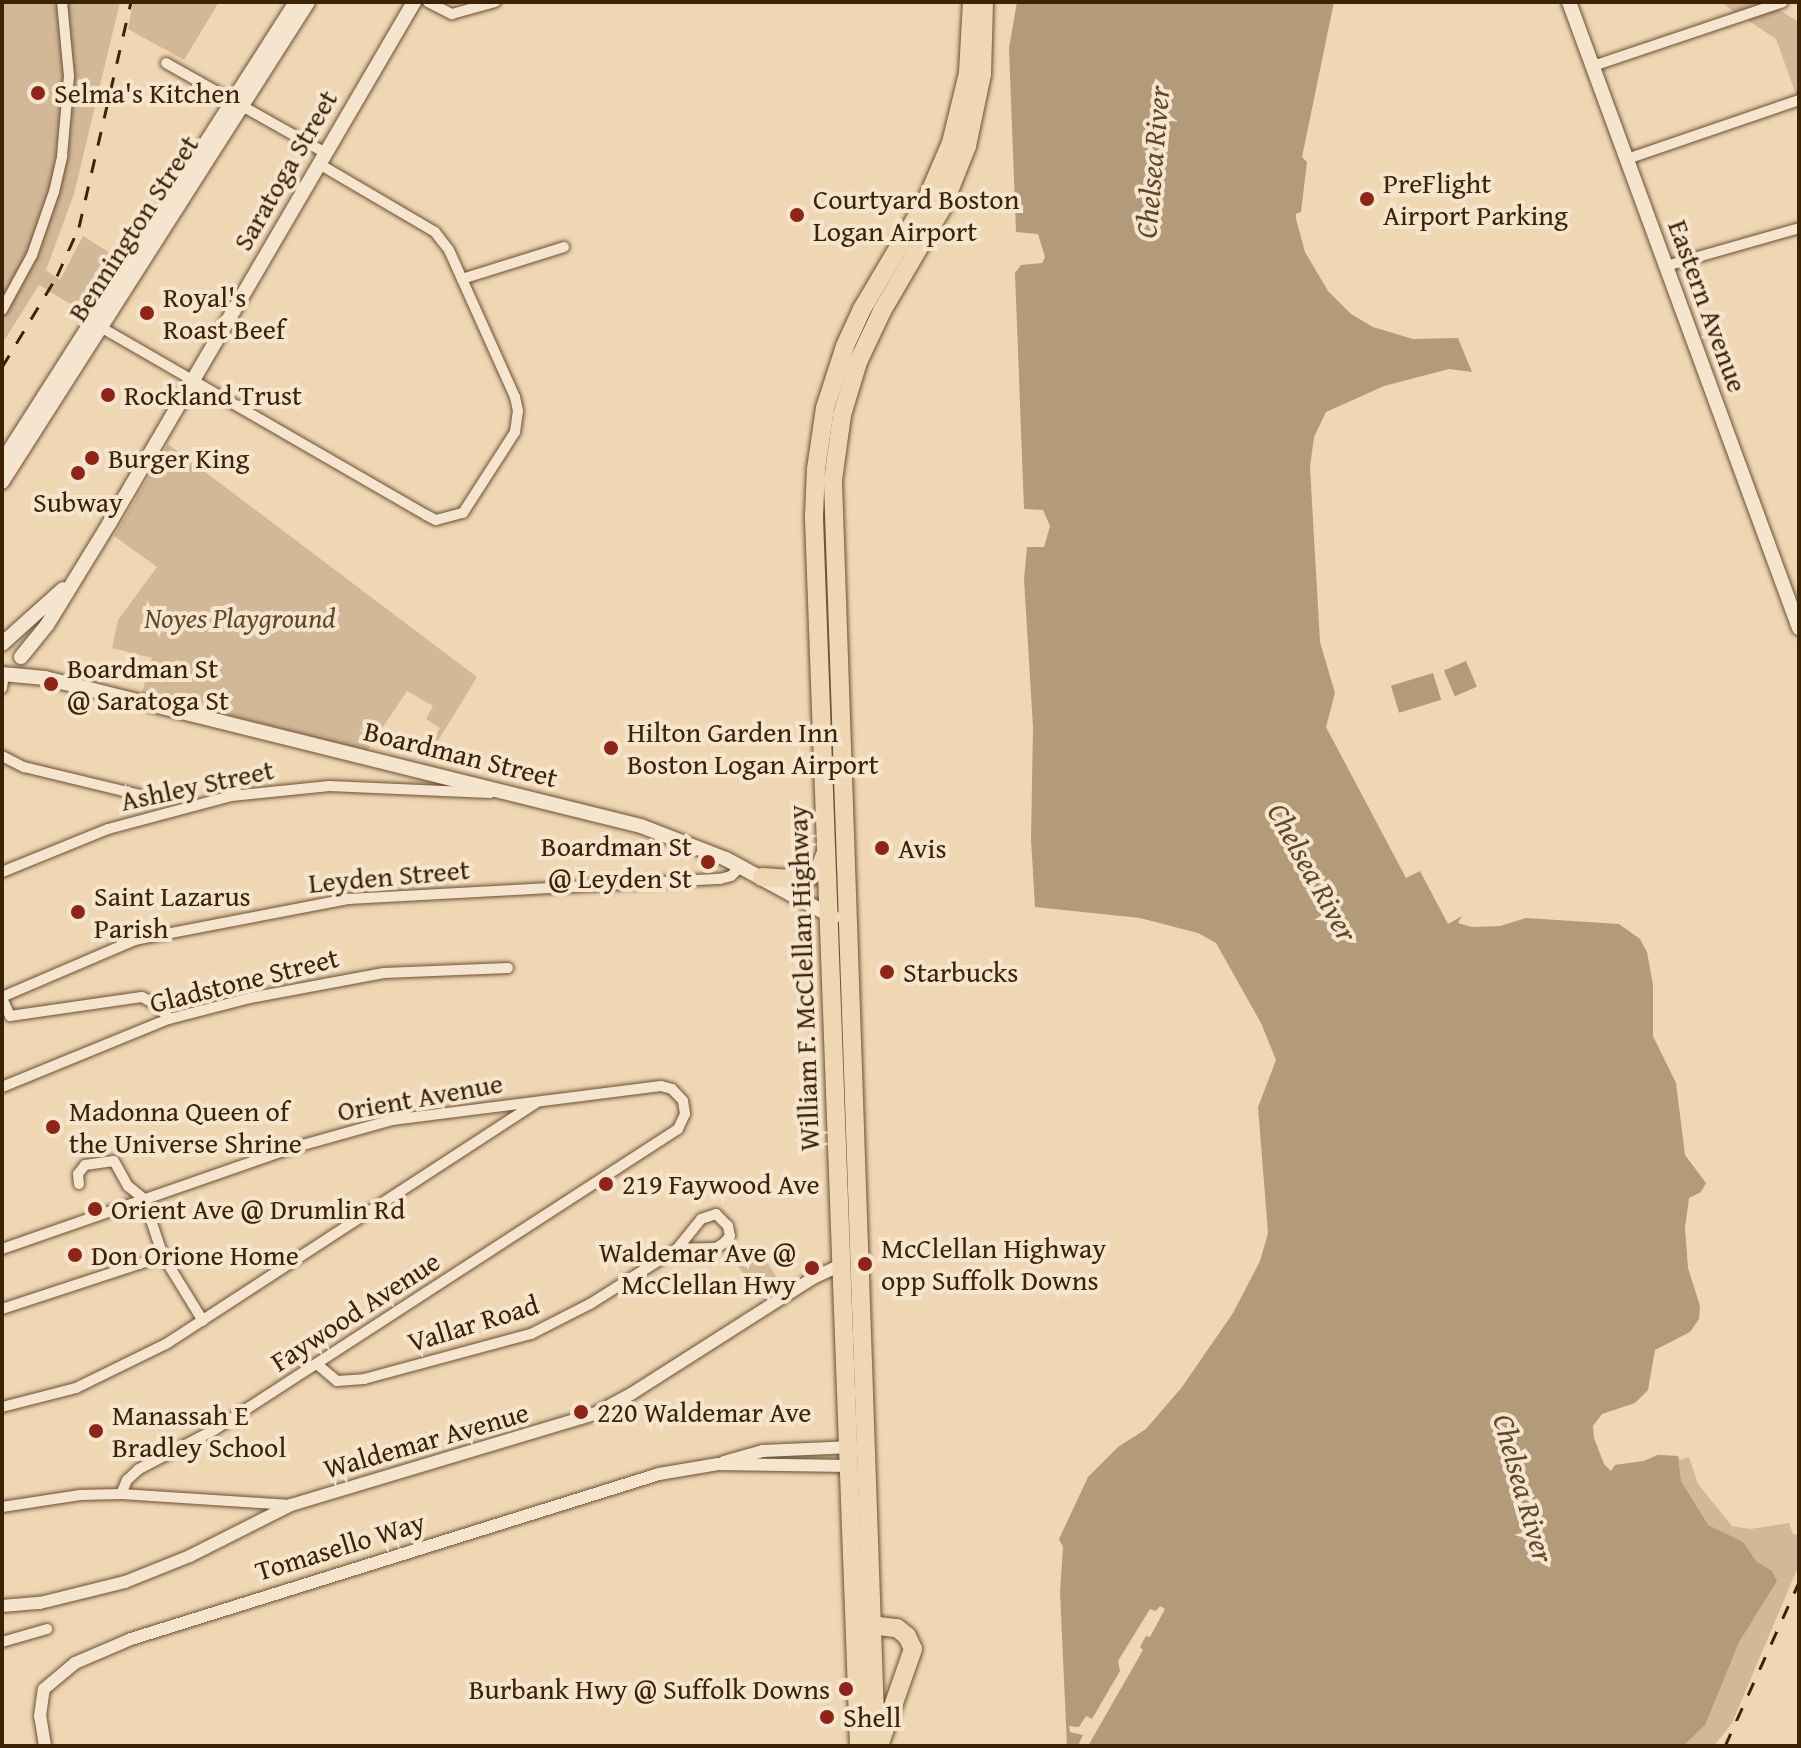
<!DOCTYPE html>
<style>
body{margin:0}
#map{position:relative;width:1801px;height:1748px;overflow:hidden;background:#f0d7b4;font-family:"Gentium Book Plus",serif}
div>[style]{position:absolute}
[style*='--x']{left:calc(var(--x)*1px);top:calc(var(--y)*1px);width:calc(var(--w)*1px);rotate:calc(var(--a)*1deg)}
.green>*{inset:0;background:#d2b896;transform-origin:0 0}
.water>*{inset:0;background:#b39a79;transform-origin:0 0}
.pier>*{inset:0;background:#f0d7b4}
.roads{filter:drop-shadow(0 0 2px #6a5032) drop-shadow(0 0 2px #6a5032)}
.minor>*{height:10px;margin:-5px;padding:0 5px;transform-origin:5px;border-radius:5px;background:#f5e5ce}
.tertiary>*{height:12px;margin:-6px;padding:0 6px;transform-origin:6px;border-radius:6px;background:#f5e5ce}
.secondary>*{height:14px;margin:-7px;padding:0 7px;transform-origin:7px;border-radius:7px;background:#f5e5ce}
.trunk>*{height:18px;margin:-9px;padding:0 9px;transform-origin:9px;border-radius:9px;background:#f0d7b4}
.rail>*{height:3px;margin-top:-1.5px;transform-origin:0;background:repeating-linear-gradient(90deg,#3d2306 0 14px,transparent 0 28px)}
.dots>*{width:22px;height:22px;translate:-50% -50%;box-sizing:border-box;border:4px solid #f5e5ce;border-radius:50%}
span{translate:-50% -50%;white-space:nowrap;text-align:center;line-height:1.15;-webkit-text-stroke:8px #f5e5ce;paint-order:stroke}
.poi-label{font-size:28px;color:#3d2306}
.left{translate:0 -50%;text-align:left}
.right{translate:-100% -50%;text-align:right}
.street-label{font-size:28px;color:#3d2306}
.park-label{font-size:28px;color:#62482a;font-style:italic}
.water-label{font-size:30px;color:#604728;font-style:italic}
.frame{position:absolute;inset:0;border:4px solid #3d2306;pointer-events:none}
</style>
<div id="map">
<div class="green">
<div style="clip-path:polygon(2px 2px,120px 2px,74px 194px,46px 270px,60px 280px,83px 236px,115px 256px,80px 310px,39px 285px,2px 344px)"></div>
<div style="clip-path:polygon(133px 2px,219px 2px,184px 60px,128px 29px)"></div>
<div style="clip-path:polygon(1720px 2px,1766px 2px,1799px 22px,1799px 103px,1776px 39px)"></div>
<div style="clip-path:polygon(168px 444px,477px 677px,433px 749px,430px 747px,440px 728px,426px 719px,433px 706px,407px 691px,367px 751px,142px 693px,152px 658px,112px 648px,118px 620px,157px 567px,114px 536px)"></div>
<div style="left:757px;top:1247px;width:45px;height:26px;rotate:57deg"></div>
<div style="clip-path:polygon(1658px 1455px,1678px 1456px,1680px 1460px,1689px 1457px,1698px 1484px,1732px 1526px,1750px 1529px,1789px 1523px,1793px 1534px,1799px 1535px,1798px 1567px,1732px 1723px,1714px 1746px,1598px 1746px,1615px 1465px,1644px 1461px)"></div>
</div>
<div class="water">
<div style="clip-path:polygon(1017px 2px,1334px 2px,1302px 157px,1307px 162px,1301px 212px,1296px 214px,1296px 219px,1305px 252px,1328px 291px,1351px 314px,1373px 327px,1413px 339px,1458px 338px,1472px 372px,1449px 369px,1384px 386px,1326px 412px,1314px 437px,1310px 467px,1320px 642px,1335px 693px,1326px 727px,1406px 878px,1420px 871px,1448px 924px,1462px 916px,1458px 923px,1472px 927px,1500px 926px,1526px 918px,1619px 924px,1640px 939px,1647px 952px,1653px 985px,1653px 1036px,1676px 1083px,1685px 1155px,1706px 1183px,1701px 1192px,1689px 1198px,1685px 1228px,1688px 1268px,1700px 1306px,1699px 1319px,1690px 1332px,1655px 1350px,1648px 1390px,1635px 1403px,1602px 1414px,1593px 1426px,1594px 1438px,1604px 1464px,1611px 1471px,1615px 1465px,1644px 1461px,1658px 1455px,1678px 1456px,1681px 1481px,1708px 1525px,1743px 1542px,1756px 1561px,1772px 1571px,1777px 1581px,1739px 1642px,1705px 1725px,1683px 1746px,1067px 1746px,1060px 1592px,1063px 1547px,1059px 1539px,1088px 1477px,1118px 1447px,1146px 1429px,1182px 1387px,1233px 1313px,1260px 1261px,1268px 1233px,1258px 1107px,1276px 1060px,1261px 1023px,1216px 943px,1198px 933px,1140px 918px,1035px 907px,1031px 839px,1033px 727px,1024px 579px,1027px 547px,1044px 547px,1050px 526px,1043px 510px,1024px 509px,1015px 273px,1021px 265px,1042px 263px,1045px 257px,1038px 234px,1016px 232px,1009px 48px)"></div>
<div style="left:1466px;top:661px;width:28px;height:24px;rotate:67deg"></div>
<div style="left:1433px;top:673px;width:28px;height:44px;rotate:73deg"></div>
</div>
<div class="pier">
<div style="clip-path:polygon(1160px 1606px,1165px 1609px,1150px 1637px,1146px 1636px,1140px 1647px,1143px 1650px,1088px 1746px,1078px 1746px,1083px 1735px,1070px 1732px,1069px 1726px,1079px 1727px,1086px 1716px,1092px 1719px,1120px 1671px,1118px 1661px,1150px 1609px,1156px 1611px)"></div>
</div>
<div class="roads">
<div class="minor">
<div style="--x:428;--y:2;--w:27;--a:27"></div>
<div style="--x:452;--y:14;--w:45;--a:-15.6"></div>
<div style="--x:166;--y:63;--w:184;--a:29.4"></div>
<div style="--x:1593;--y:66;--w:200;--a:-18.6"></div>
<div style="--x:1627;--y:159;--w:182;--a:-18.9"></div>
<div style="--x:1666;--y:266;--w:138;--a:-15.9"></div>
<div style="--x:462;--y:279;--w:107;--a:-17.4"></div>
<div style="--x:2;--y:310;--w:63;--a:-61.4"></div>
<div style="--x:32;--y:255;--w:67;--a:-70.8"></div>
<div style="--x:54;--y:192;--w:37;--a:-77"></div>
<div style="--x:62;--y:156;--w:80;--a:-85"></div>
<div style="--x:69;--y:76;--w:74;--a:-95.4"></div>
<div style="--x:97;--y:325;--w:380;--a:30"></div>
<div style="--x:426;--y:515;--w:11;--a:27"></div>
<div style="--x:436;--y:520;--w:28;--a:-15"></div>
<div style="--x:463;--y:513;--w:96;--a:-57.3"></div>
<div style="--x:515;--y:432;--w:21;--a:-82"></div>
<div style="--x:518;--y:411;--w:14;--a:-102"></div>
<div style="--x:515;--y:397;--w:161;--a:-114.2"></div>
<div style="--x:449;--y:250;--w:23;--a:-128"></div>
<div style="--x:435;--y:232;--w:134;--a:-149.6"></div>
<div style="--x:2;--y:688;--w:14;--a:-82"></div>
<div style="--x:2;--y:756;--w:25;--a:27"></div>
<div style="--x:24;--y:767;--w:120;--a:13.5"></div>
<div style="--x:2;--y:872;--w:114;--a:-22.1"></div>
<div style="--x:108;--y:829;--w:127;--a:-15"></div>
<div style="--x:231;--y:796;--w:99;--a:-5.8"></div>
<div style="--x:329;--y:786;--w:161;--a:2.5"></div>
<div style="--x:2;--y:997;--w:145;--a:-23.2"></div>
<div style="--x:135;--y:940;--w:217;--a:-10.9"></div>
<div style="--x:348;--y:899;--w:373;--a:-3.1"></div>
<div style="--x:720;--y:879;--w:11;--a:-15"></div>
<div style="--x:731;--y:876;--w:14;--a:-45"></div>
<div style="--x:2;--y:998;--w:20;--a:66"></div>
<div style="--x:10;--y:1016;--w:133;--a:-8.2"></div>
<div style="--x:142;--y:997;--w:17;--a:28"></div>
<div style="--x:157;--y:1005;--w:18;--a:49"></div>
<div style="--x:2;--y:1087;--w:180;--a:-22.2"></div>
<div style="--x:169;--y:1019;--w:84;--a:-14.5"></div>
<div style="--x:250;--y:998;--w:136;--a:-10.6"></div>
<div style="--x:384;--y:973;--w:124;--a:-2.3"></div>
<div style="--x:79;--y:1184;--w:10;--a:-96"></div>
<div style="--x:78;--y:1174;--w:11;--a:-52"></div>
<div style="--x:85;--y:1165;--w:29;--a:-8"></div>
<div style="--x:114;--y:1161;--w:29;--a:61"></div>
<div style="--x:128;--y:1186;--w:21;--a:39"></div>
<div style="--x:144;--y:1199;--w:60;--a:71.6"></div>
<div style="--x:163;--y:1256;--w:76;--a:58.4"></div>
<div style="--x:716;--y:1214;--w:17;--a:45"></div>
<div style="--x:728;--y:1226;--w:10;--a:79"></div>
<div style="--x:730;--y:1236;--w:9;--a:131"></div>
<div style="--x:724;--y:1243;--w:9;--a:148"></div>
<div style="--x:716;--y:1248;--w:39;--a:179"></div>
<div style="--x:677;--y:1249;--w:38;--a:-51"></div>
<div style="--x:701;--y:1219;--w:16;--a:-18"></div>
<div style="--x:2;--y:1249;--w:307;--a:-19.2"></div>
<div style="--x:292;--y:1148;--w:104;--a:-15.6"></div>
<div style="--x:392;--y:1120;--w:271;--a:-7.2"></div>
<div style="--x:661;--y:1086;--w:11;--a:15"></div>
<div style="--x:672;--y:1089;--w:16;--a:47"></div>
<div style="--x:683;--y:1101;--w:13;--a:81"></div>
<div style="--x:685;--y:1114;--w:17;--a:115"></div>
<div style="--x:678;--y:1129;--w:553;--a:147.03"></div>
<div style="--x:214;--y:1430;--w:85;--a:152.5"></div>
<div style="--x:139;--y:1469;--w:16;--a:137"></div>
<div style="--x:127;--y:1480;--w:15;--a:113"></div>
<div style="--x:2;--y:1309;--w:169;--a:-18.2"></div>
<div style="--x:318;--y:1365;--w:25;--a:40"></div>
<div style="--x:337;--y:1381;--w:27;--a:-4"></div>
<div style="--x:364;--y:1379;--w:173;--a:-15.1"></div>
<div style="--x:531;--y:1334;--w:66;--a:-27"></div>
<div style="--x:590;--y:1304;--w:103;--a:-32.3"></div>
<div style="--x:2;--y:1407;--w:76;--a:-14.4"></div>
<div style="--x:76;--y:1388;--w:100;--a:-26.1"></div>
<div style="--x:166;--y:1344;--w:441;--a:-33.1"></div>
<div style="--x:2;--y:1507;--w:79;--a:-8.7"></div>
<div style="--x:80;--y:1495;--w:41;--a:-1.4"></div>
<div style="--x:121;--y:1494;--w:170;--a:3.7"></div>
<div style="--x:2;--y:1642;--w:47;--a:-16.1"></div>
</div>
<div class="tertiary">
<div style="--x:724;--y:1462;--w:41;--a:-15.8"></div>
<div style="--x:763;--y:1451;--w:89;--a:-2.6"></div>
<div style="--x:2;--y:1606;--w:38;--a:-5"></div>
<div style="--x:40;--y:1603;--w:88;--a:-13.9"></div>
<div style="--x:125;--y:1582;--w:70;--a:-21.8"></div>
<div style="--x:190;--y:1556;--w:113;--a:-26.8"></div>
<div style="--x:291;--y:1505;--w:316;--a:-16.7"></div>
<div style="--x:594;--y:1414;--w:42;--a:-28.4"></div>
<div style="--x:631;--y:1394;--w:216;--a:-32.5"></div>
<div style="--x:813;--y:1278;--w:31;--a:-25"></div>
<div style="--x:45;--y:1746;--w:30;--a:-99"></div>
<div style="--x:40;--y:1716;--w:27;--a:-82"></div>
<div style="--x:44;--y:1689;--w:40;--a:-40"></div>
<div style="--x:75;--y:1663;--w:61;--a:-23.2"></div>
<div style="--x:131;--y:1639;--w:553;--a:-17.35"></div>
<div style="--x:659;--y:1474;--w:60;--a:-9.6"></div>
<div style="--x:718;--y:1464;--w:130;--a:0.9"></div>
</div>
<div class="secondary">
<div style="--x:1569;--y:2;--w:667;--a:69.83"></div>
<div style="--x:2;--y:462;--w:546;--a:-57.42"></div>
<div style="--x:2;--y:482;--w:569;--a:-57.48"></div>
<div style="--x:2;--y:644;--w:82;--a:-42"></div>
<div style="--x:21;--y:657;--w:41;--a:-50.9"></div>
<div style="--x:47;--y:625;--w:119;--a:-58.5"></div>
<div style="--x:109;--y:524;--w:605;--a:-59.7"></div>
<div style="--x:2;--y:674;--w:43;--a:5.3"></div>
<div style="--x:45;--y:678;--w:614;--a:13.95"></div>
<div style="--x:641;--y:826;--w:91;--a:21.2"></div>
<div style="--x:726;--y:859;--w:122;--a:28.5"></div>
</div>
<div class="trunk">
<div style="--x:762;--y:877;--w:43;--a:4"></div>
<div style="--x:805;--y:880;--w:17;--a:-36"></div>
<div style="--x:819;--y:870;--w:16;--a:-68"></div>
<div style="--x:862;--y:1624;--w:35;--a:7"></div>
<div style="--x:897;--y:1628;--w:13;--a:39"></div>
<div style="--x:907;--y:1636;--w:14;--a:65"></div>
<div style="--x:913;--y:1649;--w:100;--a:109.3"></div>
<div style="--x:859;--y:1746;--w:1231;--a:-92.1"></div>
<div style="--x:814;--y:516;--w:47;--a:-87.6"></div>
<div style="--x:816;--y:469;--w:62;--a:-81.6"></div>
<div style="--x:825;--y:408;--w:65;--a:-72.1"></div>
<div style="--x:845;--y:346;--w:41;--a:-65.3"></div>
<div style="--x:862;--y:309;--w:126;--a:-59.3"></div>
<div style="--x:926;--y:201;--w:63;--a:-66.7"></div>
<div style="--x:951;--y:143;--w:72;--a:-76.3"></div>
<div style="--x:968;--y:73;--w:71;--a:-86.8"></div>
<div style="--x:876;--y:1746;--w:1267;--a:-91.95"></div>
<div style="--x:833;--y:480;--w:66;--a:-82.1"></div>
<div style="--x:842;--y:415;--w:55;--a:-73.2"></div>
<div style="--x:858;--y:362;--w:56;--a:-64.8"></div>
<div style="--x:882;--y:311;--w:121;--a:-59.8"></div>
<div style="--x:943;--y:206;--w:65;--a:-68.2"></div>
<div style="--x:967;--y:146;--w:74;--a:-78.2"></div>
<div style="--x:982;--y:74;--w:72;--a:-88.4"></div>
</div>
</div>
<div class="rail">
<div style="--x:2;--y:367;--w:106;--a:-58.9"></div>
<div style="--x:57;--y:276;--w:54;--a:-65.8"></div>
<div style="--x:79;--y:227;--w:231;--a:-77"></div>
<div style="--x:1725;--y:1746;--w:180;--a:-65.7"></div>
</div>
<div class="dots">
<div style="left:38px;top:93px;background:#8f2418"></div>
<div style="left:1367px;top:199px;background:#8f2418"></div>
<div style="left:797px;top:215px;background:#8f2418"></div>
<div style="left:147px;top:313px;background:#8f2418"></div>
<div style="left:108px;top:395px;background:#8f2418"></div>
<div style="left:92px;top:458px;background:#8f2418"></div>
<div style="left:78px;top:473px;background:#8f2418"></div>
<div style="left:51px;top:684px;background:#8f2418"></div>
<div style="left:611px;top:748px;background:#8f2418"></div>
<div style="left:882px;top:848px;background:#8f2418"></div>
<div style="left:708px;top:862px;background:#8f2418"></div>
<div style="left:78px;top:912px;background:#8f2418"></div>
<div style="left:887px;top:972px;background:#8f2418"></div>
<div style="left:53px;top:1127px;background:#8f2418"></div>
<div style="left:606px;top:1184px;background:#8f2418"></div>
<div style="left:95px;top:1209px;background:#8f2418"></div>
<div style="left:75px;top:1255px;background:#8f2418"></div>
<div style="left:865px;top:1264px;background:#8f2418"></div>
<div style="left:812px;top:1268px;background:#8f2418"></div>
<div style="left:581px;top:1412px;background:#8f2418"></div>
<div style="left:96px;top:1431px;background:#8f2418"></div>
<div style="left:846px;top:1689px;background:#8f2418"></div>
<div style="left:827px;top:1717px;background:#8f2418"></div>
</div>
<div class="poi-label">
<span class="left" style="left:54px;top:93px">Selma's Kitchen</span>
<span class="left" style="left:1383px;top:199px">PreFlight<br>Airport Parking</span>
<span class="left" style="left:813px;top:215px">Courtyard Boston<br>Logan Airport</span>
<span class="left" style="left:163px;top:313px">Royal's<br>Roast Beef</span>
<span class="left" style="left:124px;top:395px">Rockland Trust</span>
<span class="left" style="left:108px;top:458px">Burger King</span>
<span style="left:78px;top:502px">Subway</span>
<span class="left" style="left:67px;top:684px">Boardman St<br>@ Saratoga St</span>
<span class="left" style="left:627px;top:748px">Hilton Garden Inn<br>Boston Logan Airport</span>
<span class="right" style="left:692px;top:862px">Boardman St<br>@ Leyden St</span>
<span class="left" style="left:898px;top:848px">Avis</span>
<span class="left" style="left:94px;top:912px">Saint Lazarus<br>Parish</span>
<span class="left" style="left:903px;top:972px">Starbucks</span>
<span class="left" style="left:69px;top:1127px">Madonna Queen of<br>the Universe Shrine</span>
<span class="left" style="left:622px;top:1184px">219 Faywood Ave</span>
<span class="left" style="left:111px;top:1209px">Orient Ave @ Drumlin Rd</span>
<span class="left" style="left:881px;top:1264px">McClellan Highway<br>opp Suffolk Downs</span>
<span class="right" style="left:796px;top:1268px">Waldemar Ave @<br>McClellan Hwy</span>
<span class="left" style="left:91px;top:1255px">Don Orione Home</span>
<span class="left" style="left:597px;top:1412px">220 Waldemar Ave</span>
<span class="left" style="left:112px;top:1431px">Manassah E<br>Bradley School</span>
<span class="right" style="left:830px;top:1689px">Burbank Hwy @ Suffolk Downs</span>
<span class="left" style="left:843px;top:1717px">Shell</span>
</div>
<div class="street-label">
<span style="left:285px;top:170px;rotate:-60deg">Saratoga Street</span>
<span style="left:133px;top:228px;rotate:-57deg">Bennington Street</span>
<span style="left:1708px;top:306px;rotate:70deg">Eastern Avenue</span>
<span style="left:461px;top:754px;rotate:14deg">Boardman Street</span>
<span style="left:197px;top:785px;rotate:-12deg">Ashley Street</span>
<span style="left:389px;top:876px;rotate:-5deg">Leyden Street</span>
<span style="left:803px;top:978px;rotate:-92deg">William F. McClellan Highway</span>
<span style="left:244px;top:980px;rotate:-14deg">Gladstone Street</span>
<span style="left:420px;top:1097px;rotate:-10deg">Orient Avenue</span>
<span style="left:355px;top:1311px;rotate:-33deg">Faywood Avenue</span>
<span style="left:473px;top:1323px;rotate:-17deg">Vallar Road</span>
<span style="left:426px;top:1440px;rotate:-16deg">Waldemar Avenue</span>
<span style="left:340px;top:1546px;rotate:-17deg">Tomasello Way</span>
</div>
<div class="park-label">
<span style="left:240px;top:618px">Noyes Playground</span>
</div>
<div class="water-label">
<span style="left:1152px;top:162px;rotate:-85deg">Chelsea River</span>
<span style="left:1313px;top:872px;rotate:61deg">Chelsea River</span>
<span style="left:1524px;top:1488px;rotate:74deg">Chelsea River</span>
</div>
<div class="frame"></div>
</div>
